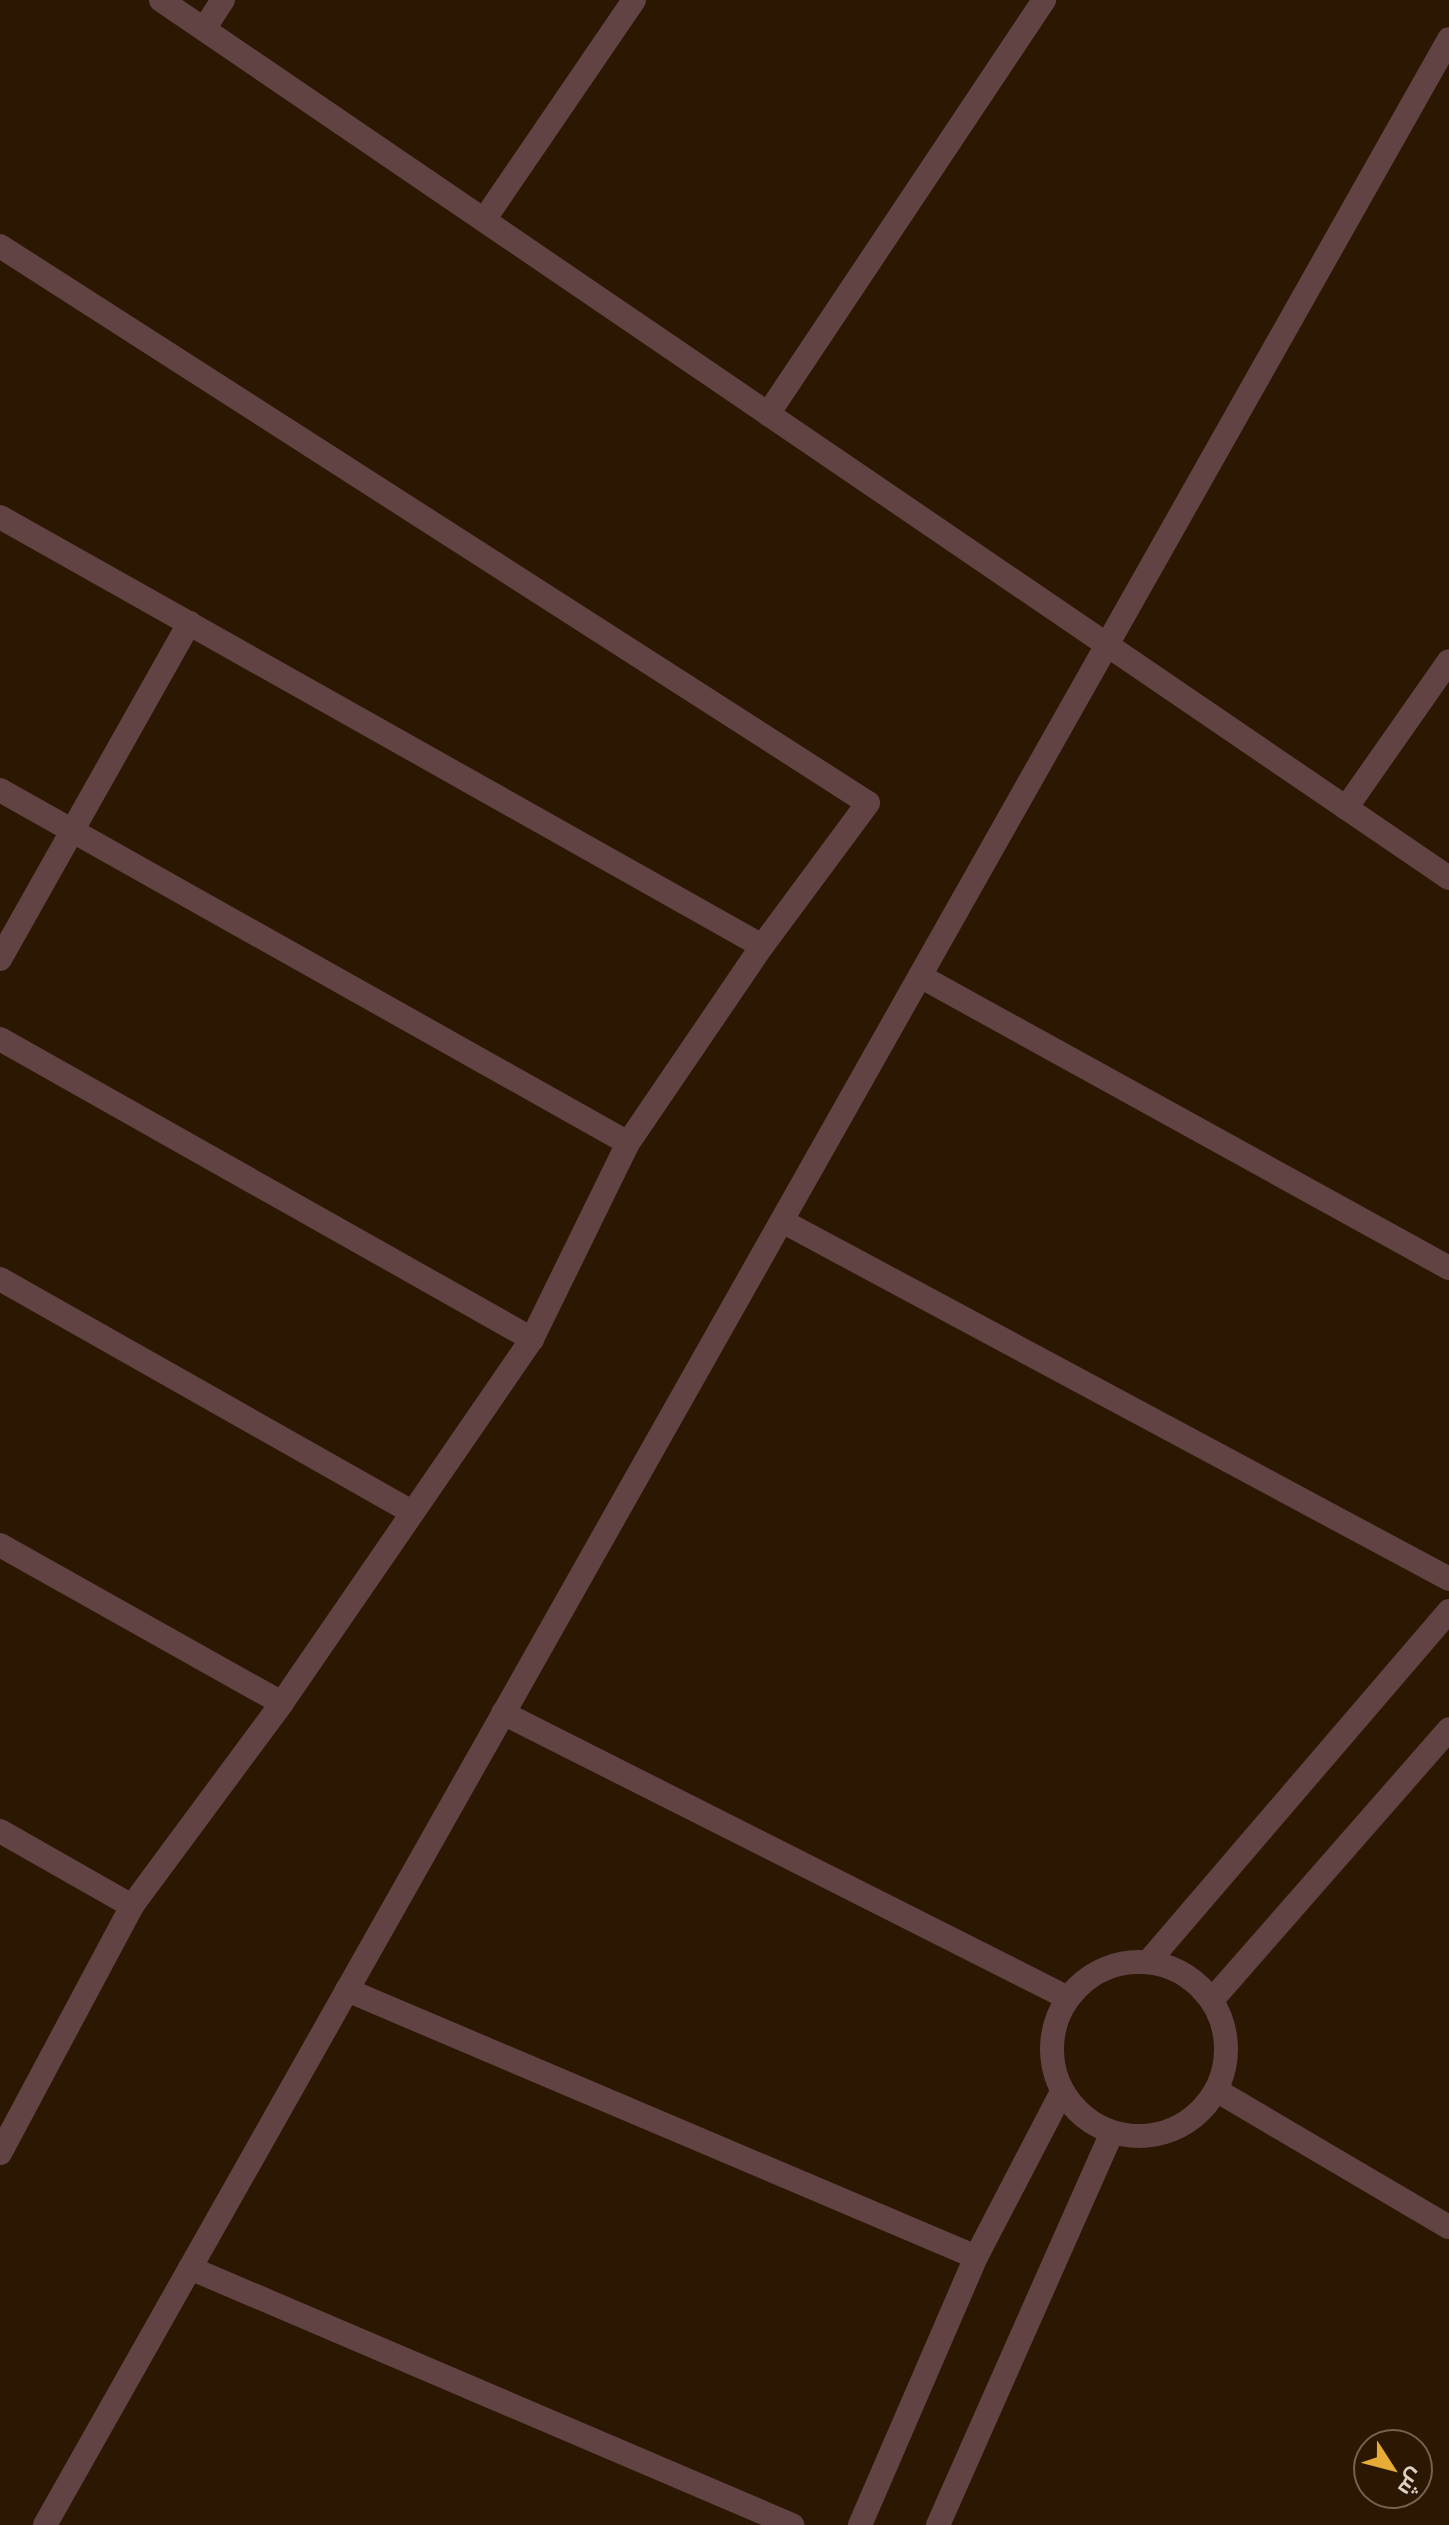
<!DOCTYPE html>
<meta charset="utf-8">
<style>
body{margin:0}
#map{position:relative;width:1449px;height:2525px;overflow:hidden;background:#2c1703;font-family:Karla,Cairo,sans-serif}
div>[style]{position:absolute}
[style*='--x']{left:calc(var(--x)*1px);top:calc(var(--y)*1px);width:calc(var(--w)*1px);rotate:calc(var(--a)*1deg)}
.street>*{height:24px;margin:-12px;padding:0 12px;transform-origin:12px;border-radius:12px;background:#624343}
.street>.ring{margin:-12px;padding:0;box-sizing:content-box;background:none;border:24px solid #624343;border-radius:50%}
span{translate:-50% -50%;white-space:nowrap;text-align:center;line-height:1.15;-webkit-text-stroke:6px #2c1703;paint-order:stroke}
.north{position:absolute;left:1353px;top:2429px;width:80px;height:80px;box-sizing:border-box;background:#2c1703;border:2px solid #746150;border-radius:50%;rotate:126deg;font-size:22px;font-weight:700;line-height:32px;text-align:center;color:#dfd0c4}
.north::after{content:'';display:block;margin:auto;width:28px;height:36px;background:#e6ac36;clip-path:polygon(50% 0,100% 100%,50% 72%,0 100%)}
</style>
<div id="map">
<div class="street">
<div style="--x:161;--y:0;--w:1559;--a:34.28"></div>
<div style="--x:204;--y:29;--w:35;--a:-57"></div>
<div style="--x:484;--y:220;--w:266;--a:-55.7"></div>
<div style="--x:0;--y:246;--w:1031;--a:32.69"></div>
<div style="--x:868;--y:803;--w:178;--a:126.5"></div>
<div style="--x:762;--y:946;--w:238;--a:124.2"></div>
<div style="--x:628;--y:1143;--w:218;--a:116.1"></div>
<div style="--x:532;--y:1339;--w:442;--a:124.5"></div>
<div style="--x:282;--y:1703;--w:252;--a:126.5"></div>
<div style="--x:132;--y:1906;--w:280;--a:118.1"></div>
<div style="--x:768;--y:414;--w:498;--a:-56.3"></div>
<div style="--x:0;--y:517;--w:874;--a:29.38"></div>
<div style="--x:0;--y:790;--w:720;--a:29.34"></div>
<div style="--x:1346;--y:808;--w:179;--a:-55"></div>
<div style="--x:0;--y:959;--w:386;--a:-60.6"></div>
<div style="--x:920;--y:976;--w:604;--a:28.9"></div>
<div style="--x:0;--y:1039;--w:611;--a:29.42"></div>
<div style="--x:782;--y:1221;--w:757;--a:28.22"></div>
<div style="--x:0;--y:1279;--w:471;--a:29.5"></div>
<div style="--x:0;--y:1545;--w:323;--a:29.3"></div>
<div style="--x:503;--y:1713;--w:633;--a:26.77"></div>
<div style="--x:0;--y:1831;--w:152;--a:29.6"></div>
<div style="--x:1149;--y:1961;--w:461;--a:-49.4"></div>
<div class="ring" style="left:1052px;top:1962px;width:150px;height:150px"></div>
<div style="--x:347;--y:1990;--w:683;--a:23"></div>
<div style="--x:1212;--y:2000;--w:360;--a:-48.8"></div>
<div style="--x:1216;--y:2090;--w:270;--a:30.5"></div>
<div style="--x:190;--y:2268;--w:655;--a:23.12"></div>
<div style="--x:45;--y:2525;--w:2855;--a:-60.54"></div>
<div style="--x:860;--y:2525;--w:292;--a:-66.6"></div>
<div style="--x:976;--y:2257;--w:186;--a:-62.5"></div>
<div style="--x:938;--y:2525;--w:429;--a:-66.1"></div>
</div>
<div class="north">ش</div>
</div>
